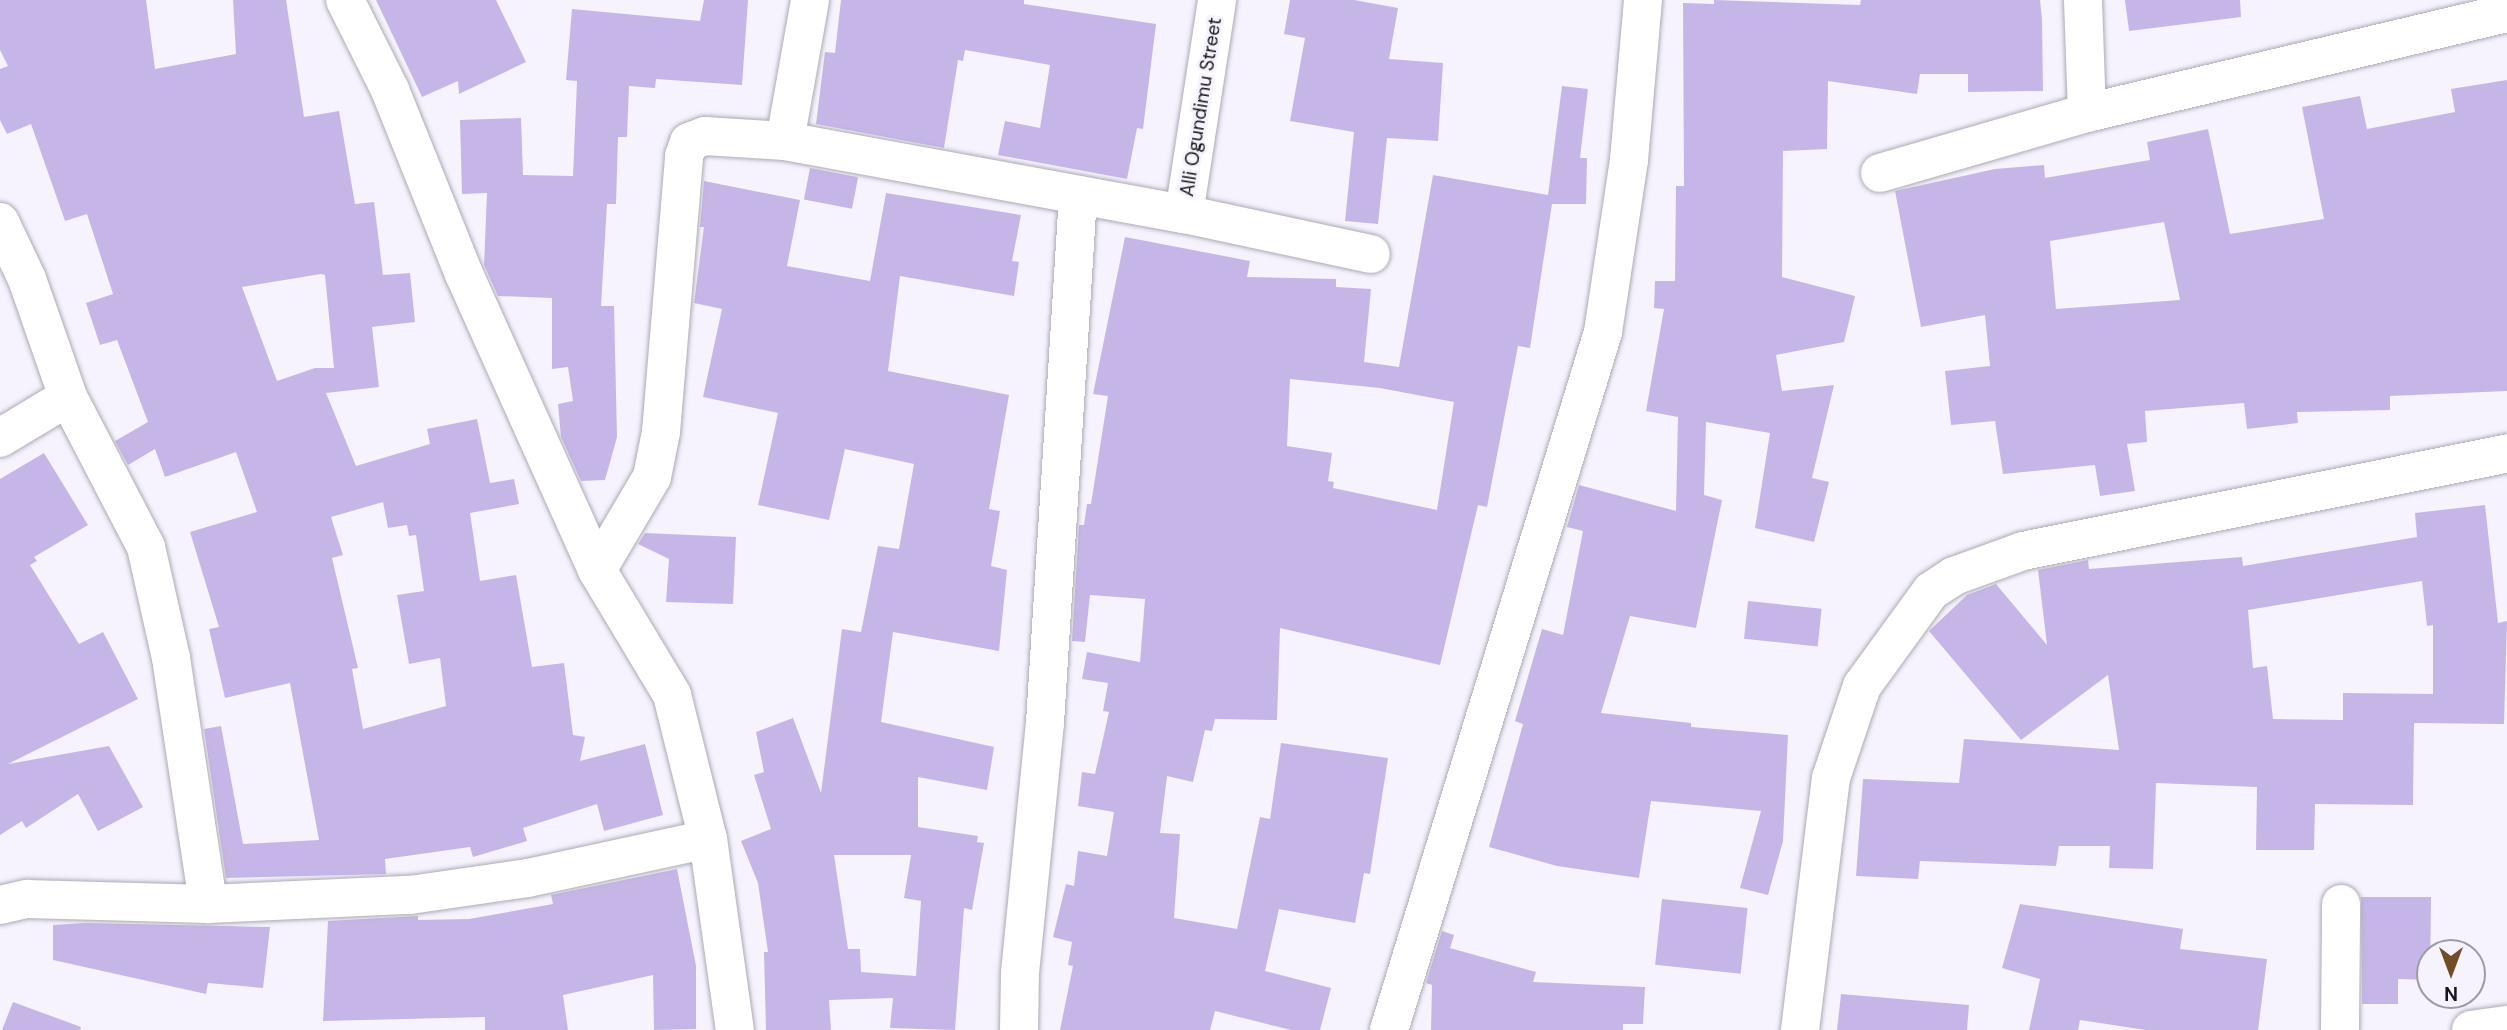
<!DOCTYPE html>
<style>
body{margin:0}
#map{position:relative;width:2507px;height:1030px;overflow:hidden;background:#f6f3fe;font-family:"DM Sans",sans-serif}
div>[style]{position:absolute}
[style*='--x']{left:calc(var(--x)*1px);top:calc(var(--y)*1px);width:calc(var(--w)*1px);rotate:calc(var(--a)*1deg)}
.building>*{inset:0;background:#c6b6e8;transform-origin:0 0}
.roads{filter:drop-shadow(0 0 2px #adaab4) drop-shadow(0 0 2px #adaab4)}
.minor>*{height:38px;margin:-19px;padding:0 19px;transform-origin:19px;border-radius:19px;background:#fff}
span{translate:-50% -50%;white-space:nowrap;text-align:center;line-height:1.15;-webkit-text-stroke:6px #f6f3fe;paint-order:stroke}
.street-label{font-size:19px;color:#171619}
.north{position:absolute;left:2416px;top:939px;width:70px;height:70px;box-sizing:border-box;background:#f6f3fe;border:2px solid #9d9ba2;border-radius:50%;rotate:180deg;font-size:19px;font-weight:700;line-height:28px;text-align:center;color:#171619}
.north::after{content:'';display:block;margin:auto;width:24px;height:32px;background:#704d26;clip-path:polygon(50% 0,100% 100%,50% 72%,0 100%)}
</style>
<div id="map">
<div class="building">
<div style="clip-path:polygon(evenodd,0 0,146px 0,155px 69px,236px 54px,233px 0,286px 0,304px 117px,339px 111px,355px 204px,374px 202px,383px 275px,410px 273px,415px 322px,372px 327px,379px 387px,326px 393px,356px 466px,430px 444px,427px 429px,477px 419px,490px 483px,514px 479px,519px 504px,470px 513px,480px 581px,516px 575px,532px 667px,564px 663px,573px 735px,585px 737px,580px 761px,645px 744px,663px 815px,604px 831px,597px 804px,523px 828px,527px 841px,473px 857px,470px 847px,385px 859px,386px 874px,226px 878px,204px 729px,221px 726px,243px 844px,319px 840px,290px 683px,225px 698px,209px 629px,219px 627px,190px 532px,257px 512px,236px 452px,165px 477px,155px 449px,128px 465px,115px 441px,148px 422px,117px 340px,100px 345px,86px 303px,113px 294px,87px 214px,65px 221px,31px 124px,7px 134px,0 120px,0 69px,8px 66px,0 50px,0 0,321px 274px,325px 275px,334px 368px,315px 368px,277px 381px,242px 287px,321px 274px,0 0,383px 502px,388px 528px,407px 525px,409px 536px,416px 535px,424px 591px,397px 595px,409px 664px,440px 658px,446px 706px,363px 729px,352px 669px,358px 668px,332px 558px,343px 555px,331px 517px,383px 502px)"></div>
<div style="clip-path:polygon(376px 0,496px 0,526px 62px,459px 94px,458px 81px,422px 97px)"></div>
<div style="clip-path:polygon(704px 0,748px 0,742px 85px,656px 79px,655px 88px,629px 86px,627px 137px,618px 137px,616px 204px,607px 204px,601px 306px,614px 306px,617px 437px,605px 480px,581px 481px,561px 437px,558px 404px,573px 401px,568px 367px,552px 369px,552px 298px,498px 296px,484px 265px,487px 193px,462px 194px,460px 120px,521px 118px,523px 175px,573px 176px,577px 81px,566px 80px,572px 9px,700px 21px)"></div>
<div style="clip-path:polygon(841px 0,1024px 0,1024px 4px,1156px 24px,1143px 129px,1137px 128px,1127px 179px,998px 155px,1005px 121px,1040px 128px,1050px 65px,1017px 59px,965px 50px,963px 61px,958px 60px,944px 148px,816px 124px,825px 52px,835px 53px)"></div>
<div style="clip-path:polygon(1290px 0,1354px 0,1398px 8px,1389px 59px,1443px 63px,1438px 141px,1387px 138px,1378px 224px,1345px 221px,1354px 132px,1290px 121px,1305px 38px,1284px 34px)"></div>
<div style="clip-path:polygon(1714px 0,1860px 5px,1861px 0,2040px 0,2042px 19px,2043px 91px,1968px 92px,1968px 74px,1920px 74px,1917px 94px,1828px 81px,1827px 149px,1783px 151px,1782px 277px,1855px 296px,1844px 342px,1776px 355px,1782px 391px,1834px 385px,1812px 478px,1829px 482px,1814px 542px,1755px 528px,1770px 433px,1706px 422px,1704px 495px,1722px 500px,1696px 628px,1630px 616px,1601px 713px,1691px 723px,1691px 727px,1788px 735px,1783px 841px,1768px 895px,1740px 888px,1761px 811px,1651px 801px,1639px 878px,1557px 866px,1489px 847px,1523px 724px,1515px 721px,1542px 629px,1563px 635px,1583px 531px,1567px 527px,1579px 485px,1676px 511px,1678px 417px,1646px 411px,1664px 309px,1654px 308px,1655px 281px,1675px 281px,1676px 186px,1684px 186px,1683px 3px,1714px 4px)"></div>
<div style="clip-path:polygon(2125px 0,2240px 0,2241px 17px,2129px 31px)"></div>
<div style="clip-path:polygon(evenodd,2507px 80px,2507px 391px,2390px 396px,2390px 410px,2297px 412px,2298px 423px,2247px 429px,2244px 403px,2145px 411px,2147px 442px,2127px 444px,2135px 491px,2100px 496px,2095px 465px,2003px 474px,1995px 421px,1951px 425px,1945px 371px,1990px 366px,1985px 315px,1921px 327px,1895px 191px,1995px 169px,2044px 165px,2045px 178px,2150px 160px,2147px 142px,2208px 129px,2230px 234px,2324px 219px,2302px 107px,2360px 96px,2367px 129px,2455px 112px,2451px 89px,2507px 80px,2164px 222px,2180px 300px,2056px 309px,2050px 241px,2164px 222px)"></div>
<div style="clip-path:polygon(evenodd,1562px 86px,1588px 89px,1580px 158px,1587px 158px,1586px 204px,1552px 204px,1530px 348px,1518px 346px,1487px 507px,1478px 505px,1440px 665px,1280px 628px,1277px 720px,1215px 719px,1212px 731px,1205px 730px,1193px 782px,1167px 776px,1160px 833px,1180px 834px,1174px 918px,1237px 929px,1260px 817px,1270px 819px,1281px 743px,1388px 758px,1370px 874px,1364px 873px,1355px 923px,1279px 909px,1265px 971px,1331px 988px,1320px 1030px,1291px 1030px,1215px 1011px,1210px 1030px,1060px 1030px,1073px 966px,1068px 965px,1072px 942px,1053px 937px,1066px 884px,1074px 886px,1078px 851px,1107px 856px,1114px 812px,1078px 806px,1082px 772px,1095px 774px,1109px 712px,1103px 711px,1108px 683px,1082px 679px,1087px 652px,1140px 662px,1145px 599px,1090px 595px,1085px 642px,1072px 641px,1079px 525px,1084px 525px,1087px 504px,1091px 504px,1108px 396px,1093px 394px,1125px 237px,1250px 261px,1247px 277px,1336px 279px,1336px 287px,1371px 289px,1364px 362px,1399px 367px,1433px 175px,1548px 195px,1562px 86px,1290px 379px,1380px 388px,1454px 402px,1437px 510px,1333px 488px,1334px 482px,1328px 481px,1332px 453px,1287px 446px,1290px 379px)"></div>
<div style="left:810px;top:168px;width:49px;height:32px;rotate:11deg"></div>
<div style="clip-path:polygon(evenodd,704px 181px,800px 200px,787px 266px,870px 281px,886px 193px,1021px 215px,1012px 261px,1019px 262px,1014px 296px,900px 276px,888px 371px,1009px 395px,989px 509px,1000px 511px,991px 566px,1007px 570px,999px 651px,893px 632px,881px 722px,994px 747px,987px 790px,918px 777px,918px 827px,978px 836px,977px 842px,984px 843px,972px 910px,964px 908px,955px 1030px,890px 1028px,893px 998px,829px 1000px,831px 1030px,766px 1030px,764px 952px,768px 952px,758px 883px,741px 841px,771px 829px,754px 775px,764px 772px,756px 732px,793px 718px,821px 793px,842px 629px,861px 632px,878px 546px,899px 549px,914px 464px,845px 449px,829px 520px,758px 505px,778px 413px,703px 397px,722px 309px,694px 303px,704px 227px,700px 227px,704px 181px,834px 855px,911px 855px,904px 898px,921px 901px,916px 976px,861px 972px,860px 949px,848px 949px,834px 855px)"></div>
<div style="clip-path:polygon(44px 453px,88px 525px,34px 557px,37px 561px,30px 565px,79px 644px,103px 632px,138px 699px,8px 764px,109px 746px,143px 807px,98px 831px,78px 794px,26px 828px,22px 821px,0 835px,0 479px)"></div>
<div style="clip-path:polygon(evenodd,2485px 505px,2498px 623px,2507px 621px,2504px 724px,2414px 723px,2413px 805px,2315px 804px,2314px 850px,2256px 850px,2257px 787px,2156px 783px,2153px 869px,2109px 868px,2110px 846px,2059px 846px,2056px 866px,1920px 861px,1918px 879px,1856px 876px,1863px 779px,1959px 783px,1964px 739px,2119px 750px,2108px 675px,2021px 740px,1929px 631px,1967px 595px,1996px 584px,2047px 645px,2038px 570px,2088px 560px,2089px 569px,2242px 557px,2243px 566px,2417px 537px,2415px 513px,2485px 505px,2422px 581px,2427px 626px,2433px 625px,2433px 694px,2343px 693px,2343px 720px,2273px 719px,2267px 666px,2253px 668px,2248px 610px,2422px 581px)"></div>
<div style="clip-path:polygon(645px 533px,736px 537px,733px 604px,666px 602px,669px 559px,638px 544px)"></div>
<div style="left:1748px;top:601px;width:74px;height:38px;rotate:6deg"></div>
<div style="clip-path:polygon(677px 869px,696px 966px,696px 1029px,654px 1030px,653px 975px,563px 995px,568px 1030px,485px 1030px,485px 1017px,323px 1021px,328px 921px,418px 916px,418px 920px,469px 919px,553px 904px,551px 895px)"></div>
<div style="clip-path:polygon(2361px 897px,2431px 897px,2430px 980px,2398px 979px,2398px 1004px,2362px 1004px)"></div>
<div style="left:1662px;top:899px;width:86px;height:66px;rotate:6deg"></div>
<div style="clip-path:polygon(2020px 904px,2183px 929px,2180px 949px,2267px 959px,2258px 1030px,2146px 1030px,2080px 1020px,2078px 1030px,2029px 1030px,2040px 979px,2002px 968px)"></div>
<div style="clip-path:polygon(85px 923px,270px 927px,263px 988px,208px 983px,206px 994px,53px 960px,53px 925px)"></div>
<div style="clip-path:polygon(1442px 931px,1454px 935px,1450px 948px,1536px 972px,1533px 982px,1645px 987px,1643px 1024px,1623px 1024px,1623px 1030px,1431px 1030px,1432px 985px,1426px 983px)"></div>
<div style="clip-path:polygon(1841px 994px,1969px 1005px,1967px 1030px,1837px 1030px)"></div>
<div style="clip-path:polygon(13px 1002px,81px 1027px,80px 1030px,2px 1030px)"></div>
</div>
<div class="roads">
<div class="minor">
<div style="--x:345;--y:0;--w:101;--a:63.4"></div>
<div style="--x:390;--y:90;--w:198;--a:68.1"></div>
<div style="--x:464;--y:274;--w:325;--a:65.8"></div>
<div style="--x:597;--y:570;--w:146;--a:59"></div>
<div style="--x:672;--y:695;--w:148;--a:76"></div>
<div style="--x:708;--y:839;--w:193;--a:82"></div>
<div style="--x:2083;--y:0;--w:113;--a:88"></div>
<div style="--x:785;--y:141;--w:143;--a:-79.9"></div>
<div style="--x:1880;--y:173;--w:216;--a:-16.2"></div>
<div style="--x:2087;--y:113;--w:432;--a:-13.4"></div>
<div style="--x:1184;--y:214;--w:217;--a:-81.2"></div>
<div style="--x:0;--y:222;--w:63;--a:64.7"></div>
<div style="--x:27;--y:279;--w:125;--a:70.8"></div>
<div style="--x:68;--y:397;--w:169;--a:62.5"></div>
<div style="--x:146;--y:547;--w:114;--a:77.3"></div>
<div style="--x:171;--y:658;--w:249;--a:81.4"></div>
<div style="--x:0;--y:438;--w:79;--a:-31.1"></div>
<div style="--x:597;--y:570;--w:108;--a:-59.4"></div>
<div style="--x:652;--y:477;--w:46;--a:-78.7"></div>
<div style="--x:661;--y:432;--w:277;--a:-85.2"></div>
<div style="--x:684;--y:156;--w:15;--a:-70"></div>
<div style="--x:689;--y:142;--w:17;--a:-21"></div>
<div style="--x:705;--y:136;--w:80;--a:3.6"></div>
<div style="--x:785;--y:141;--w:406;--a:10.4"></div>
<div style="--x:1184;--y:214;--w:191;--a:12.1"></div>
<div style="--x:0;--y:905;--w:28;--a:-13"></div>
<div style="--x:27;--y:899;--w:181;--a:1.6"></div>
<div style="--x:208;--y:904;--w:202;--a:-2.6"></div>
<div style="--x:410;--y:895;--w:119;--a:-8.2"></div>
<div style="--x:528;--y:878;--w:184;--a:-12.2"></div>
<div style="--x:1019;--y:1030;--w:57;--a:-89"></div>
<div style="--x:1020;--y:973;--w:251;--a:-84.3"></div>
<div style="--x:1045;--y:723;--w:529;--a:-86.42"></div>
<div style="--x:1389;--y:1030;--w:730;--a:-72.95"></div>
<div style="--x:1603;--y:332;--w:174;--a:-81.4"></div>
<div style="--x:1629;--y:160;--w:161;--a:-85"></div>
<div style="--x:1800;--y:1030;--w:254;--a:-83"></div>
<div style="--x:1831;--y:778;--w:97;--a:-71.4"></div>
<div style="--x:1862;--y:686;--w:117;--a:-54"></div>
<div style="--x:1931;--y:591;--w:27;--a:-33"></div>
<div style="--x:1954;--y:576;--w:73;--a:-19.9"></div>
<div style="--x:2023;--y:551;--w:494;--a:-11.4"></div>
<div style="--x:2340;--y:1030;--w:126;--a:-89.5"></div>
<div style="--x:2471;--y:1030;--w:36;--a:-8"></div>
</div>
</div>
<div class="street-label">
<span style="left:1201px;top:107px;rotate:-81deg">Alli Ogundimu Street</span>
</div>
<div class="north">N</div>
</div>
